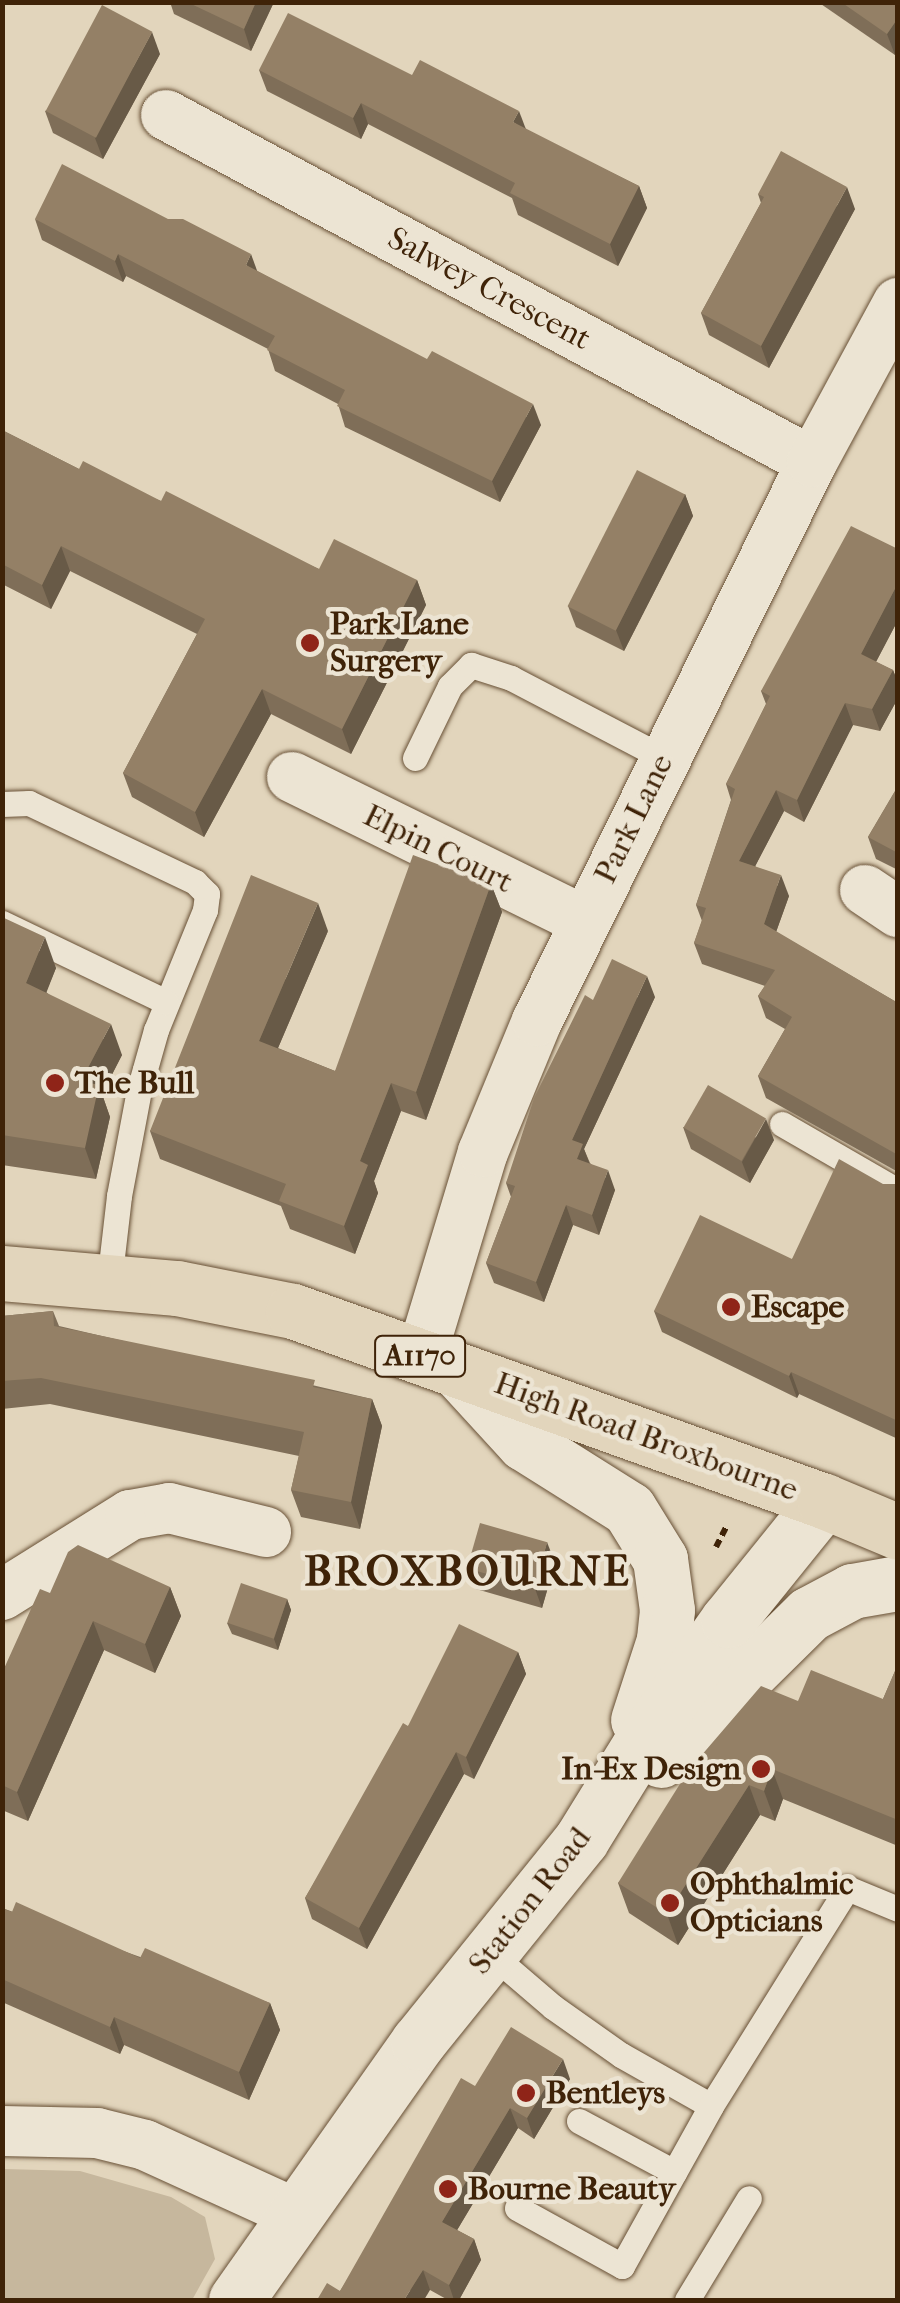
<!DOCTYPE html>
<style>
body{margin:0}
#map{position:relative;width:900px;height:2303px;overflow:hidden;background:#e2d5bc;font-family:"IM FELL French Canon",serif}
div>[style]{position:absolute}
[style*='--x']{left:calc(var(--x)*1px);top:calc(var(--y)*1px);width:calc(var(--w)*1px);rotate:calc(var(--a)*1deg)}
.green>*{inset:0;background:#c6b79d}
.path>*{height:6px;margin-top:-3px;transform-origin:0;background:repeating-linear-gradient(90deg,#3f2308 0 8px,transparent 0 13px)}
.roads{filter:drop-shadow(0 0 2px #685035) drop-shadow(0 0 2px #685035)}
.service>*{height:25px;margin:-12.5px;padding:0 12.5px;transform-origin:12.5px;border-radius:12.5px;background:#ece4d3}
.minor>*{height:50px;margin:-25px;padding:0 25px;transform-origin:25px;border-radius:25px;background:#ece4d3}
.secondary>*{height:55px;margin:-27.5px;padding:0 27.5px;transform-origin:27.5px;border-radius:27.5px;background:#ece4d3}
.primary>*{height:55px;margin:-27.5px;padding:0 27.5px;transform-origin:27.5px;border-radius:27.5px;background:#e2d5bc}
.wall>*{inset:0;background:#7f6e58}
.shaded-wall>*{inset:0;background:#685a47}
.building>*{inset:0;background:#948066;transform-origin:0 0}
.dots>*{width:28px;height:28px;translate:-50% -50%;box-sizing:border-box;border:5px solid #ece4d3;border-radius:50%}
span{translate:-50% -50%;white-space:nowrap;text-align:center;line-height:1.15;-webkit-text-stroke:9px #ece4d3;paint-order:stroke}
.shield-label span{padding:2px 8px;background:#ece4d3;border:2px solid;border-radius:8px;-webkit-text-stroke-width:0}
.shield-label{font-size:30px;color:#3f2308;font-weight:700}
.street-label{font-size:32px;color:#3f2308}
.poi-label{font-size:32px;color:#3f2308;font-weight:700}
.left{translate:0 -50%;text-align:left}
.right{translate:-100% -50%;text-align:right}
.district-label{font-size:42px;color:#3f2308;font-weight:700;letter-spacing:2.5px}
.frame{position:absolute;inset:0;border:5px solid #3f2308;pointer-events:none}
</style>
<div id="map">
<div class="green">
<div style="clip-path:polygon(3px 2169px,80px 2171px,171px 2197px,205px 2217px,215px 2259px,192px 2300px,3px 2300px)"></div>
</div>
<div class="path">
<div style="--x:716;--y:1547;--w:22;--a:-63"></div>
</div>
<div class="roads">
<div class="service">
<div style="--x:415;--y:758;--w:80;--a:-64.1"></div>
<div style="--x:450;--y:686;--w:30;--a:-45"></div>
<div style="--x:471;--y:665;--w:42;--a:18"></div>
<div style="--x:511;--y:678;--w:173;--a:27.6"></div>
<div style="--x:2;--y:804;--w:27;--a:-2"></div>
<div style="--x:29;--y:803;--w:184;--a:25.4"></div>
<div style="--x:195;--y:882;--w:17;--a:45"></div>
<div style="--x:207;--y:894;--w:16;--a:97"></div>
<div style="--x:205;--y:910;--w:130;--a:112.2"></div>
<div style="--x:156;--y:1030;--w:62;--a:105.8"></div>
<div style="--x:139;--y:1090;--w:108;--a:100.7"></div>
<div style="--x:119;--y:1196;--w:88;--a:96.6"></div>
<div style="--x:2;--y:923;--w:182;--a:25.7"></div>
<div style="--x:782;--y:1124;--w:134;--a:30"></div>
<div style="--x:490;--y:1953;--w:83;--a:40.6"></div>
<div style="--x:553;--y:2007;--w:83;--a:35.2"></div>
<div style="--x:621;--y:2055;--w:103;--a:29.5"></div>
<div style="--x:711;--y:2106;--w:257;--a:-58"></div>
<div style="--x:847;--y:1888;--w:55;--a:22.4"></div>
<div style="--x:579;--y:2121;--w:108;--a:28.2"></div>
<div style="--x:517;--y:2208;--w:120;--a:28.9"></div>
<div style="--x:622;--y:2266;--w:183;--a:-60.9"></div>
<div style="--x:687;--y:2300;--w:119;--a:-58.7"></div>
</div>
<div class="minor">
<div style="--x:166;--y:115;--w:733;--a:28.24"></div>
<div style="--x:292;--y:777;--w:326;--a:26.2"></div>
<div style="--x:865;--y:890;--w:40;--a:34"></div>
<div style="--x:421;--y:1357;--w:214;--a:-73.2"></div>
<div style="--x:483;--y:1152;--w:142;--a:-67.6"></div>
<div style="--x:537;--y:1021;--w:623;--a:-63.81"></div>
<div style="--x:812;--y:462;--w:181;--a:-61.6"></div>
<div style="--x:2;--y:1595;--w:151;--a:-32"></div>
<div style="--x:130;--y:1515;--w:40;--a:-10"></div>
<div style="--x:169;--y:1508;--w:100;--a:13.9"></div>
<div style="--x:2;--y:2131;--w:95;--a:1.2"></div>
<div style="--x:97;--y:2133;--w:49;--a:14"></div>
<div style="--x:145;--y:2145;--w:164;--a:24.5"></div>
</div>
<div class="secondary">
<div style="--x:457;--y:1370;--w:99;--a:47.5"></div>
<div style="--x:524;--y:1443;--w:124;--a:32.2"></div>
<div style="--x:629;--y:1509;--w:59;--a:58.2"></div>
<div style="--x:660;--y:1559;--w:51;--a:82.2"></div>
<div style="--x:667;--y:1610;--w:30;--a:96"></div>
<div style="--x:664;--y:1640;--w:84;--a:108"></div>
<div style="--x:661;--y:1760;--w:208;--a:-44.6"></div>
<div style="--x:809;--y:1614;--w:49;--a:-28.1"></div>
<div style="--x:852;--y:1591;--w:47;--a:-9.9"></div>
<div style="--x:236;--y:2300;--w:316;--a:-54.8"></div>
<div style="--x:418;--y:2042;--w:260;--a:-51.1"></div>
<div style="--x:581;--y:1840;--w:110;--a:-58.3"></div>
<div style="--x:639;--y:1746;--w:154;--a:-54.8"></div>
<div style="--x:728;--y:1620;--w:153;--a:-51.1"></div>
</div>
<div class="primary">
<div style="--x:2;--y:1273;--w:176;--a:4.9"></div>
<div style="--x:177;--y:1288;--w:118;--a:11.2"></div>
<div style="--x:293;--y:1311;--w:564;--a:19.69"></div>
<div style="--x:824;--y:1501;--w:80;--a:22.7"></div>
</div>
</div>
<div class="wall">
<div style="clip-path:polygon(170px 2px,274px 2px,251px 51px,174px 14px)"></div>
<div style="clip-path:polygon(818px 2px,898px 2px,898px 51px,895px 55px)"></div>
<div style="clip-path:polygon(160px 54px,103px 159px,53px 133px,45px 111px)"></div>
<div style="clip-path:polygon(259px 70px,412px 75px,639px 186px,647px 208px,618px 266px,518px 215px,512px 198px,368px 124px,361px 139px,267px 91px)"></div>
<div style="clip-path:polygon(758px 194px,855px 209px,769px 368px,709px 335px,701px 313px,761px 203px)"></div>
<div style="clip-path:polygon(35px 219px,257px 271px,541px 425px,500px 502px,345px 427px,338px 404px,275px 371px,268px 349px,126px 276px,123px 282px,42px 240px)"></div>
<div style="clip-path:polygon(2px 430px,79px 469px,161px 501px,319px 569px,417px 580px,426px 605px,351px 754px,271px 714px,204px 837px,132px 797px,123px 773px,197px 634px,70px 571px,51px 609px,2px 584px)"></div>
<div style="clip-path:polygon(685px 494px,693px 516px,624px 651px,576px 627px,568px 606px)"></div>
<div style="clip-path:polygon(898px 549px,898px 620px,876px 662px,893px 670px,898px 683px,898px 698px,880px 731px,853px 725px,804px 822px,784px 811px,755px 866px,789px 896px,776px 932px,898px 1003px,898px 1172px,766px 1098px,758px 1076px,785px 1029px,766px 1018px,758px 996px,765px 986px,702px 964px,694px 943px,702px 921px,696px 905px,731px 800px,726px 784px,766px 704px,761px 691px)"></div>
<div style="clip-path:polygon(898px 786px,898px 870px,876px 859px,868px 837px)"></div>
<div style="clip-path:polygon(491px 884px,502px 912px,426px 1120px,401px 1111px,374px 1181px,378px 1193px,355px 1254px,290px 1229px,281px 1206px,160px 1159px,150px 1131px,328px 931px,278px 1048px,335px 1071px)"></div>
<div style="clip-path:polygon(2px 917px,56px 968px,46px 992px,122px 1055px,102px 1094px,110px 1117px,96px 1179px,2px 1165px)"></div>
<div style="clip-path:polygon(655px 997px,584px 1149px,590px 1163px,615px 1190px,599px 1235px,573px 1225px,544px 1302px,494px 1283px,486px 1263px,511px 1197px,506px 1183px,593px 1000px)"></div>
<div style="clip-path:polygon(683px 1127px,774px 1140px,750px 1183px,691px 1149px)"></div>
<div style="clip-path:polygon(883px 1184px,897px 1184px,898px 1439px,799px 1394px,797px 1398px,662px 1332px,654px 1311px,792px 1259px)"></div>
<div style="clip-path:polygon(53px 1311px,59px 1326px,372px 1399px,382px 1426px,360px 1529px,301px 1517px,291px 1490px,299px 1456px,50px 1404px,2px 1409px,2px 1316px)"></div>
<div style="clip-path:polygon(555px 1563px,542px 1608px,476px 1589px,468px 1568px)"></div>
<div style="clip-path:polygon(170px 1587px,181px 1616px,155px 1673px,104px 1650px,28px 1821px,2px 1810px,2px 1673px,50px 1593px)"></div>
<div style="clip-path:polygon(287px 1599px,291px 1610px,278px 1650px,232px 1634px,227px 1623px)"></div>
<div style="clip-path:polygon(518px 1652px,526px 1674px,474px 1779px,464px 1774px,367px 1949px,312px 1919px,305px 1898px,408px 1726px)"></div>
<div style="clip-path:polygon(898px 1664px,898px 1846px,783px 1799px,775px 1821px,760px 1815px,678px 1945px,629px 1913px,618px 1883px,798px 1701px,883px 1699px)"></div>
<div style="clip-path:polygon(2px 1908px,270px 2003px,280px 2030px,249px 2100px,124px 2045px,120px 2054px,2px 2002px)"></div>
<div style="clip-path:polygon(570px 2079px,534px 2139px,518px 2128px,457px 2230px,474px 2239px,481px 2260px,459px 2300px,448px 2300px,430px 2290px,340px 2291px,475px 2086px)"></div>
</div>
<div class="shaded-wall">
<div style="clip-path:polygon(256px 2px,274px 2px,251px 51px,244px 29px)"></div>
<div style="clip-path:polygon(898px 18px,898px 51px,895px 55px,887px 34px)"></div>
<div style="clip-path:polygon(152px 32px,160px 54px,103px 159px,95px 138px)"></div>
<div style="clip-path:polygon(361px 103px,368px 124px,361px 139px,353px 118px)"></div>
<div style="clip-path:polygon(519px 111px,527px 132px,513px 122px)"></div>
<div style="clip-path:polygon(639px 186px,647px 208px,618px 266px,610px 244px)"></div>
<div style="clip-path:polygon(847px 187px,855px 209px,769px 368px,761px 346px)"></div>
<div style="clip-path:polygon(118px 254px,126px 276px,123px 282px,115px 261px)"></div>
<div style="clip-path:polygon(251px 254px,259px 276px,246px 265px)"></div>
<div style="clip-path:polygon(533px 404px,541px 425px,500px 502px,492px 481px)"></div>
<div style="clip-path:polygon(685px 494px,693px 516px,624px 651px,616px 630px)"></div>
<div style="clip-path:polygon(61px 546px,70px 571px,51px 609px,42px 585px)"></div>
<div style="clip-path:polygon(417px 580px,426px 605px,351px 754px,342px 729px)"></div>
<div style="clip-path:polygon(898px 583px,898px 620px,869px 675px,861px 654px)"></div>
<div style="clip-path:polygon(893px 670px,898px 683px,898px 698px,880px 731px,872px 709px)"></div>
<div style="clip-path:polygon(262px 689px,271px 714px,204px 837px,195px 812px)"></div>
<div style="clip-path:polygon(845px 703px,853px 725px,804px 822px,797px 800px)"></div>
<div style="clip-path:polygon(776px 790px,784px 811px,747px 882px,739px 861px)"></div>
<div style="clip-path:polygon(781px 875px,789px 896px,771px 946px,764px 924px)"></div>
<div style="clip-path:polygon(491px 884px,502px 912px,426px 1120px,416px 1092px)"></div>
<div style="clip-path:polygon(318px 903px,328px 931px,269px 1069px,259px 1041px)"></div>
<div style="clip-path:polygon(45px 937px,56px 968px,38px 1014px,26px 983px)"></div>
<div style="clip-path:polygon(647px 976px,655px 997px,584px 1149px,590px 1165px,577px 1159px,572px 1140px)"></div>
<div style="clip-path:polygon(111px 1024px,122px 1055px,102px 1094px,110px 1117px,96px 1179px,85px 1148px,81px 1081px)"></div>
<div style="clip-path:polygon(391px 1083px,401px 1111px,374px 1181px,378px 1193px,355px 1254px,344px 1226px,360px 1161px)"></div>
<div style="clip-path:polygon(766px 1119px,774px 1140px,750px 1183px,742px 1162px)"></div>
<div style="clip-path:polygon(608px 1170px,615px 1190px,599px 1235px,592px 1215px)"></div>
<div style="clip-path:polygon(566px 1205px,573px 1225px,544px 1302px,536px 1282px)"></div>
<div style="clip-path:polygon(791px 1372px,799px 1394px,797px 1398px,789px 1376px)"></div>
<div style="clip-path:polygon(372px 1399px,382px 1426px,360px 1529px,351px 1502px)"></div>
<div style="clip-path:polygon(547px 1542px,555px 1563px,542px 1608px,534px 1586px)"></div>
<div style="clip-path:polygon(170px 1587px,181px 1616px,155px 1673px,145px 1644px)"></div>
<div style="clip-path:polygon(287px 1599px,291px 1610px,278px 1650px,274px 1639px)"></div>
<div style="clip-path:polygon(93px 1621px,104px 1650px,28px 1821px,17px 1792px)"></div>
<div style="clip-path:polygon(518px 1652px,526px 1674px,474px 1779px,466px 1757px)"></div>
<div style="clip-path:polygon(456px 1752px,464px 1774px,367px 1949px,359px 1928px)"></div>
<div style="clip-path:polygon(772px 1769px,783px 1799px,775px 1821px,764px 1791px)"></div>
<div style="clip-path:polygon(749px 1785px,760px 1815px,678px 1945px,667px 1914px)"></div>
<div style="clip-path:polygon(270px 2003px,280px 2030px,249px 2100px,239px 2072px)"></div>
<div style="clip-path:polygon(114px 2017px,124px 2045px,120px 2054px,110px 2027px)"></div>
<div style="clip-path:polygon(563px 2059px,570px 2079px,534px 2139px,527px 2118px)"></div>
<div style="clip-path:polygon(510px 2108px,518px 2128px,450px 2242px,442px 2222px)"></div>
<div style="clip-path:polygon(474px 2239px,481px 2260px,459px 2300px,454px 2300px,449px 2285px)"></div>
<div style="clip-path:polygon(423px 2270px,430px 2290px,424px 2300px,404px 2300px)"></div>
</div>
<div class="building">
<div style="clip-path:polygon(187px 2px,256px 2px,244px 29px)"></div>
<div style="clip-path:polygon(841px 2px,898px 2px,898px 18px,887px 34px)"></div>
<div style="left:102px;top:5px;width:57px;height:120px;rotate:28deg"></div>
<div style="clip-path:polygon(288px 13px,412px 75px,420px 60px,519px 111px,513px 122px,639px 186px,610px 244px,510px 193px,515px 183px,361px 103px,353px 118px,259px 70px)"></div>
<div style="clip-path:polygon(781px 151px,847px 187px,761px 346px,701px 313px,764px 197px,758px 194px)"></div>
<div style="clip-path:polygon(62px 164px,168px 219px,183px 219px,251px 254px,246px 265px,427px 359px,432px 351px,533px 404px,492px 481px,337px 406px,345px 390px,267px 350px,275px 336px,118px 254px,115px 261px,35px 219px)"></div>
<div style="clip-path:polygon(2px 430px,79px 469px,83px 461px,161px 501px,166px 491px,319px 569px,334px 539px,417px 580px,342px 729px,262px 689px,195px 812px,123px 773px,205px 619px,61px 546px,42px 585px,2px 564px)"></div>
<div style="left:637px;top:470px;width:54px;height:153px;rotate:27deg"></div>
<div style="clip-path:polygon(851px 526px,898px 549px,898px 583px,861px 654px,893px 670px,872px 709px,845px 703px,797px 800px,776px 790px,739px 861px,781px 875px,764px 924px,898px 1003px,898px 1155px,758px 1076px,792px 1017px,758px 996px,775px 970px,694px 943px,706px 908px,696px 905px,735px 789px,726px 784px,770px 696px,761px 691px)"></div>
<div style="clip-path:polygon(898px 786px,898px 853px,868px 837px)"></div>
<div style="clip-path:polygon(413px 855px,491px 884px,416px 1092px,391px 1083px,360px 1161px,368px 1165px,344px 1226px,279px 1201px,286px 1184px,150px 1131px,251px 875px,318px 903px,259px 1041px,335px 1071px)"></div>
<div style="clip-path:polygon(2px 917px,45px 937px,26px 983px,111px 1024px,81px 1081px,99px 1085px,85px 1148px,2px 1135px)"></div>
<div style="clip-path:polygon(612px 959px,647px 976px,572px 1140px,583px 1144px,577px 1159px,608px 1170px,592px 1215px,566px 1205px,536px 1282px,486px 1263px,515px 1186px,506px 1183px,534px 1098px,585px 995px,593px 1000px)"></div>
<div style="left:708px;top:1085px;width:67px;height:49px;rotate:30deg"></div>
<div style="clip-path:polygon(839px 1159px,883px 1184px,898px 1184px,898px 1421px,791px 1372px,789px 1376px,654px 1311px,700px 1215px,792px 1259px)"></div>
<div style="clip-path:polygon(53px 1311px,54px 1326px,315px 1380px,313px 1387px,372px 1399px,351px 1502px,291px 1490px,304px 1432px,41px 1378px,2px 1381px,2px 1316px)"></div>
<div style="left:480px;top:1523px;width:70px;height:47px;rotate:16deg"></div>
<div style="clip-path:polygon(78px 1545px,170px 1587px,145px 1644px,93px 1621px,17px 1792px,2px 1785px,2px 1673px,40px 1589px,50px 1593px,68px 1552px)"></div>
<div style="left:241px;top:1583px;width:49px;height:42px;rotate:19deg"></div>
<div style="clip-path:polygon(459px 1624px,518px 1652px,466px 1757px,456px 1752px,359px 1928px,305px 1898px,403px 1723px,408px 1726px)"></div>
<div style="clip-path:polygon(898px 1664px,898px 1820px,772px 1769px,764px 1791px,749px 1785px,667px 1914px,618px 1883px,688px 1771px,761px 1686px,798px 1701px,811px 1670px,883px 1699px)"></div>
<div style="clip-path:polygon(16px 1902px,140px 1958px,145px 1948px,270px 2003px,239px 2072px,114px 2017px,110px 2027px,2px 1979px,2px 1908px,12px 1912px)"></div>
<div style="clip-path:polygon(511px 2027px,563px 2059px,527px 2118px,510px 2108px,442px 2222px,474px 2239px,449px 2285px,423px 2270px,404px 2300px,317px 2300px,327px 2283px,340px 2291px,461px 2078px,475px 2086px)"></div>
</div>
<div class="dots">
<div style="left:310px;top:643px;background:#8f2418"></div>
<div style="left:55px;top:1083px;background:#8f2418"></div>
<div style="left:731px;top:1307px;background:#8f2418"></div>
<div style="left:761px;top:1769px;background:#8f2418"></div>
<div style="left:670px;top:1903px;background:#8f2418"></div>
<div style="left:526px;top:2093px;background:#8f2418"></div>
<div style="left:448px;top:2189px;background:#8f2418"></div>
</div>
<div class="shield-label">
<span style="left:420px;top:1356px">A1170</span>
</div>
<div class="street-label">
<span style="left:489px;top:289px;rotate:28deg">Salwey Crescent</span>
<span style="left:634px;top:819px;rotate:-64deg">Park Lane</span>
<span style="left:438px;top:849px;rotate:26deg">Elpin Court</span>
<span style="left:646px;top:1437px;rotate:20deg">High Road Broxbourne</span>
<span style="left:530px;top:1901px;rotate:-52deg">Station Road</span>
</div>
<div class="poi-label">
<span class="left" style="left:330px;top:643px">Park Lane<br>Surgery</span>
<span class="left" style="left:75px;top:1083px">The Bull</span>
<span class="left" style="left:751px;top:1307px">Escape</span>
<span class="right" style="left:741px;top:1769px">In-Ex Design</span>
<span class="left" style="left:690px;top:1903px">Ophthalmic<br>Opticians</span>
<span class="left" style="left:546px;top:2093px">Bentleys</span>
<span class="left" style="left:468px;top:2189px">Bourne Beauty</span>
</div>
<div class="district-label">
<span style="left:468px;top:1572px">BROXBOURNE</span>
</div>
<div class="frame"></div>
</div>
